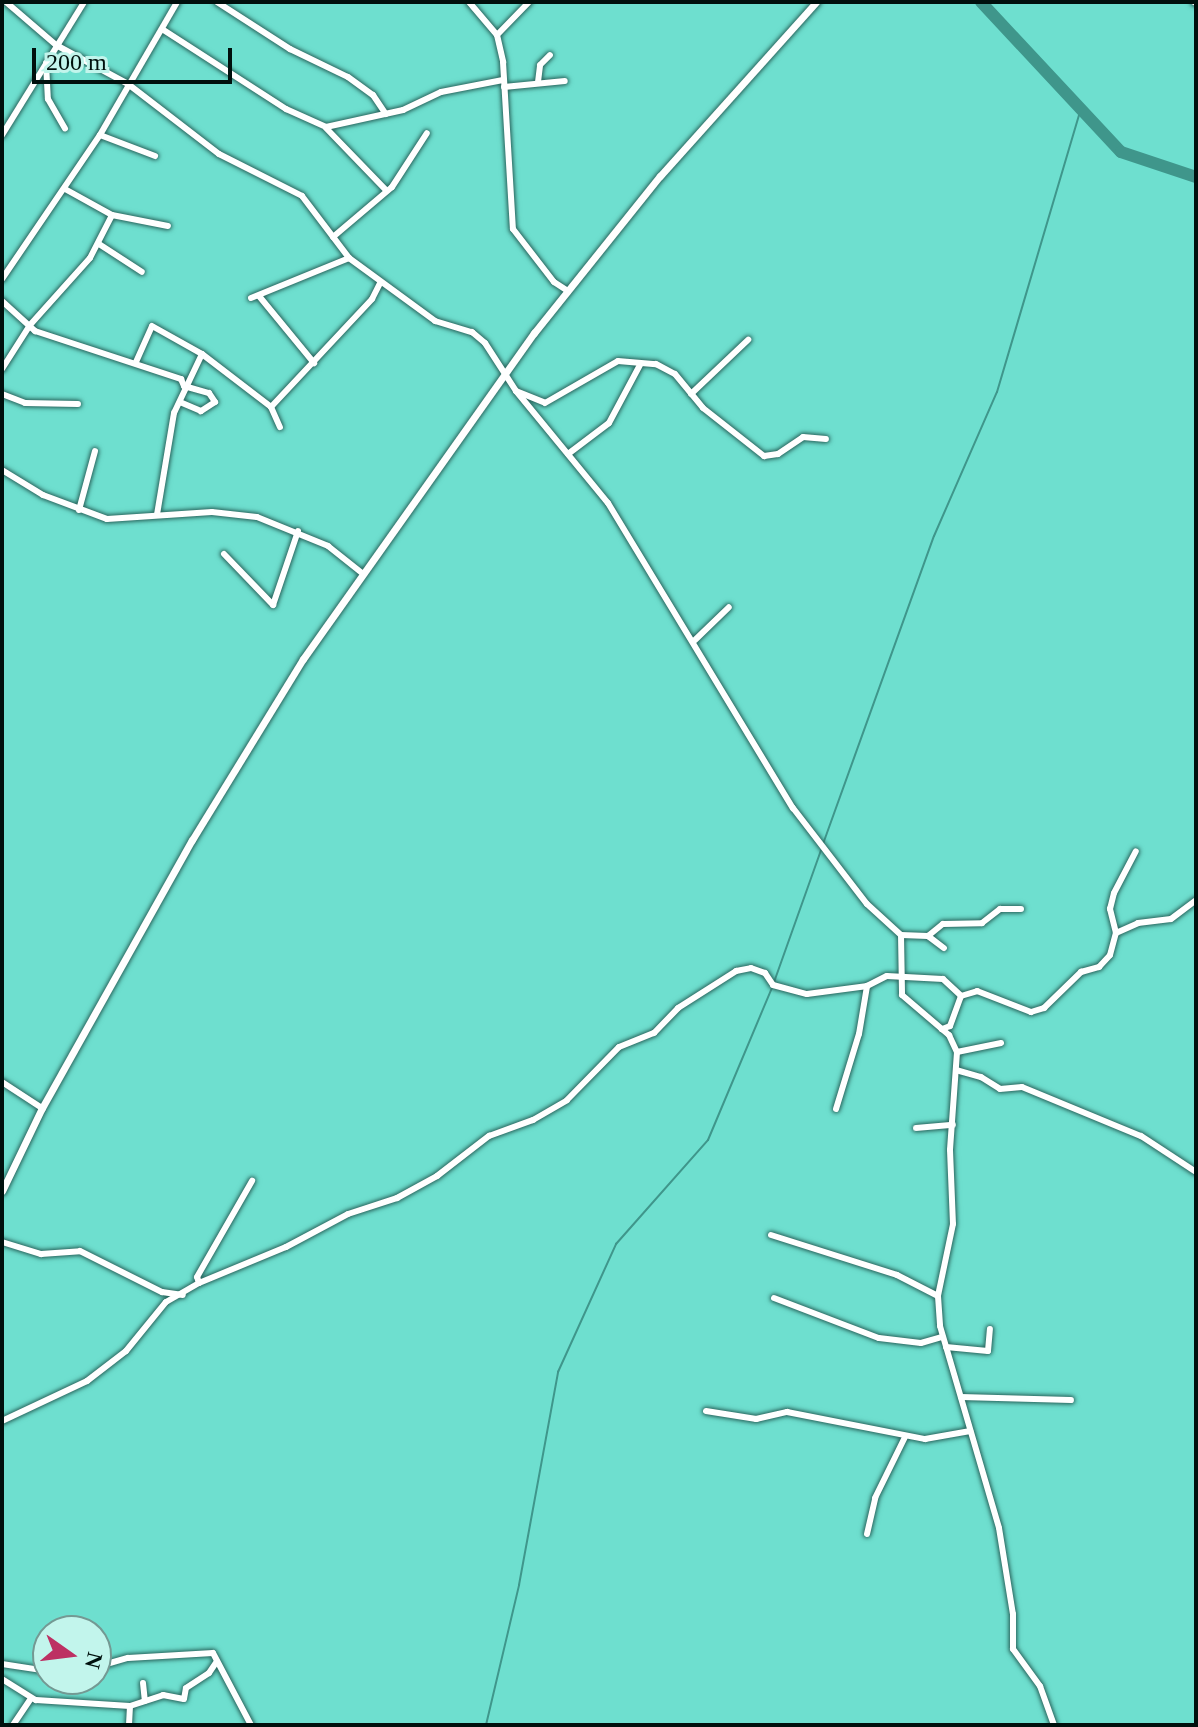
<!DOCTYPE html>
<style>
body{margin:0}
#map{position:relative;width:1198px;height:1727px;overflow:hidden;background:#6edfcf;font-family:Georgia,serif}
div>[style]{position:absolute}
[style*='--x']{left:calc(var(--x)*1px);top:calc(var(--y)*1px);width:calc(var(--w)*1px);rotate:calc(var(--a)*1deg)}
.stream>*{height:2px;margin:-1px;padding:0 1px;transform-origin:1px;border-radius:1px;background:#3f968b}
.river>*{height:12px;margin:-6px;padding:0 6px;transform-origin:6px;border-radius:6px;background:#3f968b}
.roads{filter:drop-shadow(0 0 2px #2a665e) drop-shadow(0 0 2px #2a665e)}
.minor>*{height:6px;margin:-3px;padding:0 3px;transform-origin:3px;border-radius:3px;background:#fff}
.tertiary>*{height:7px;margin:-3.5px;padding:0 3.5px;transform-origin:3.5px;border-radius:3.5px;background:#fff}
span{translate:-50% -50%;white-space:nowrap;text-align:center;line-height:1.15;-webkit-text-stroke:8px #c2f5ec;paint-order:stroke}
.frame{position:absolute;inset:0;border:4px solid #00100d;pointer-events:none}
.north{position:absolute;left:32px;top:1615px;width:80px;height:80px;box-sizing:border-box;background:#c2f5ec;border:2px solid #749993;border-radius:50%;rotate:104deg;font-size:22px;font-weight:700;line-height:32px;text-align:center;color:#00100d}
.north::after{content:'';display:block;margin:auto;width:28px;height:36px;background:#bd3063;clip-path:polygon(50% 0,100% 100%,50% 72%,0 100%)}
.scale{position:absolute;left:32px;top:48px;width:200px;height:36px;box-sizing:border-box;border:4px solid #00100d;border-top:0;padding-left:10px;font-size:24px;line-height:28px;white-space:nowrap;color:#00100d;-webkit-text-stroke:6px #c2f5ec;paint-order:stroke}
</style>
<div id="map">
<div class="stream">
<div style="--x:823;--y:844;--w:327;--a:-70.2"></div>
<div style="--x:934;--y:536;--w:157;--a:-66.4"></div>
<div style="--x:997;--y:392;--w:299;--a:-73.5"></div>
<div style="--x:486;--y:1725;--w:144;--a:-76.7"></div>
<div style="--x:519;--y:1585;--w:217;--a:-79.6"></div>
<div style="--x:558;--y:1372;--w:141;--a:-65.6"></div>
<div style="--x:616;--y:1244;--w:139;--a:-48.5"></div>
<div style="--x:708;--y:1140;--w:168;--a:-67.2"></div>
<div style="--x:773;--y:985;--w:143;--a:-70.4"></div>
</div>
<div class="river">
<div style="--x:981;--y:2;--w:205;--a:47"></div>
<div style="--x:1121;--y:152;--w:79;--a:18.4"></div>
</div>
<div class="roads">
<div class="minor">
<div style="--x:6;--y:2;--w:66;--a:40.7"></div>
<div style="--x:56;--y:45;--w:82;--a:28.4"></div>
<div style="--x:128;--y:84;--w:115;--a:37.6"></div>
<div style="--x:219;--y:154;--w:93;--a:26.8"></div>
<div style="--x:302;--y:196;--w:78;--a:52.8"></div>
<div style="--x:349;--y:258;--w:107;--a:36.2"></div>
<div style="--x:435;--y:321;--w:39;--a:17"></div>
<div style="--x:472;--y:332;--w:17;--a:40"></div>
<div style="--x:485;--y:343;--w:57;--a:57.1"></div>
<div style="--x:516;--y:391;--w:145;--a:50.6"></div>
<div style="--x:608;--y:503;--w:357;--a:58.8"></div>
<div style="--x:793;--y:808;--w:121;--a:52.4"></div>
<div style="--x:867;--y:904;--w:46;--a:42.4"></div>
<div style="--x:901;--y:935;--w:60;--a:89"></div>
<div style="--x:902;--y:995;--w:62;--a:40.4"></div>
<div style="--x:949;--y:1035;--w:19;--a:65"></div>
<div style="--x:957;--y:1052;--w:98;--a:94.1"></div>
<div style="--x:950;--y:1150;--w:74;--a:87.7"></div>
<div style="--x:953;--y:1224;--w:74;--a:101.8"></div>
<div style="--x:938;--y:1296;--w:30;--a:86"></div>
<div style="--x:940;--y:1326;--w:210;--a:73.7"></div>
<div style="--x:999;--y:1528;--w:87;--a:80.8"></div>
<div style="--x:1013;--y:1614;--w:35;--a:90"></div>
<div style="--x:1013;--y:1649;--w:46;--a:53.9"></div>
<div style="--x:1040;--y:1686;--w:41;--a:70.3"></div>
<div style="--x:217;--y:2;--w:87;--a:32.8"></div>
<div style="--x:290;--y:49;--w:64;--a:25.8"></div>
<div style="--x:348;--y:77;--w:31;--a:36"></div>
<div style="--x:373;--y:95;--w:23;--a:56"></div>
<div style="--x:469;--y:2;--w:43;--a:49.7"></div>
<div style="--x:497;--y:35;--w:28;--a:77"></div>
<div style="--x:503;--y:62;--w:167;--a:86.6"></div>
<div style="--x:513;--y:229;--w:67;--a:52.3"></div>
<div style="--x:554;--y:282;--w:17;--a:33"></div>
<div style="--x:1194;--y:2;--w:2;--a:27"></div>
<div style="--x:162;--y:29;--w:148;--a:32.8"></div>
<div style="--x:286;--y:109;--w:44;--a:24.2"></div>
<div style="--x:326;--y:127;--w:79;--a:-12.4"></div>
<div style="--x:403;--y:110;--w:42;--a:-25.3"></div>
<div style="--x:441;--y:92;--w:63;--a:-11"></div>
<div style="--x:497;--y:35;--w:46;--a:-45.9"></div>
<div style="--x:46;--y:63;--w:36;--a:87"></div>
<div style="--x:48;--y:99;--w:34;--a:60"></div>
<div style="--x:538;--y:82;--w:17;--a:-83"></div>
<div style="--x:540;--y:65;--w:14;--a:-45"></div>
<div style="--x:504;--y:87;--w:61;--a:-5.6"></div>
<div style="--x:326;--y:128;--w:85;--a:46"></div>
<div style="--x:2;--y:135;--w:156;--a:-58.3"></div>
<div style="--x:100;--y:135;--w:59;--a:20.9"></div>
<div style="--x:65;--y:189;--w:54;--a:29"></div>
<div style="--x:112;--y:215;--w:57;--a:11.1"></div>
<div style="--x:333;--y:237;--w:77;--a:-40.3"></div>
<div style="--x:392;--y:187;--w:64;--a:-57.1"></div>
<div style="--x:99;--y:244;--w:51;--a:33.1"></div>
<div style="--x:2;--y:279;--w:174;--a:-55.8"></div>
<div style="--x:100;--y:135;--w:154;--a:-59.9"></div>
<div style="--x:259;--y:296;--w:87;--a:50.6"></div>
<div style="--x:251;--y:298;--w:106;--a:-22.2"></div>
<div style="--x:2;--y:301;--w:45;--a:42.3"></div>
<div style="--x:35;--y:331;--w:154;--a:18.2"></div>
<div style="--x:181;--y:379;--w:8;--a:67"></div>
<div style="--x:184;--y:386;--w:26;--a:16"></div>
<div style="--x:209;--y:393;--w:11;--a:56"></div>
<div style="--x:215;--y:402;--w:17;--a:147"></div>
<div style="--x:201;--y:411;--w:23;--a:-157"></div>
<div style="--x:202;--y:354;--w:87;--a:37.5"></div>
<div style="--x:271;--y:407;--w:22;--a:66"></div>
<div style="--x:136;--y:362;--w:39;--a:-66"></div>
<div style="--x:152;--y:326;--w:57;--a:29.2"></div>
<div style="--x:202;--y:354;--w:65;--a:115.4"></div>
<div style="--x:174;--y:413;--w:103;--a:99.5"></div>
<div style="--x:2;--y:369;--w:52;--a:-57.5"></div>
<div style="--x:30;--y:325;--w:90;--a:-48.2"></div>
<div style="--x:90;--y:258;--w:48;--a:-62.9"></div>
<div style="--x:516;--y:391;--w:31;--a:22"></div>
<div style="--x:545;--y:403;--w:84;--a:-29.9"></div>
<div style="--x:618;--y:361;--w:38;--a:5"></div>
<div style="--x:656;--y:364;--w:21;--a:28"></div>
<div style="--x:675;--y:374;--w:44;--a:50.5"></div>
<div style="--x:703;--y:408;--w:78;--a:38.2"></div>
<div style="--x:764;--y:456;--w:14;--a:-8"></div>
<div style="--x:778;--y:454;--w:30;--a:-34"></div>
<div style="--x:803;--y:437;--w:23;--a:5"></div>
<div style="--x:2;--y:394;--w:25;--a:21"></div>
<div style="--x:25;--y:403;--w:53;--a:1.1"></div>
<div style="--x:691;--y:394;--w:79;--a:-43.5"></div>
<div style="--x:271;--y:407;--w:148;--a:-46.9"></div>
<div style="--x:372;--y:299;--w:18;--a:-63"></div>
<div style="--x:568;--y:454;--w:51;--a:-37.1"></div>
<div style="--x:609;--y:423;--w:66;--a:-61.9"></div>
<div style="--x:2;--y:470;--w:48;--a:31.4"></div>
<div style="--x:43;--y:495;--w:68;--a:20.6"></div>
<div style="--x:107;--y:519;--w:105;--a:-3.8"></div>
<div style="--x:212;--y:512;--w:45;--a:6.3"></div>
<div style="--x:257;--y:517;--w:77;--a:22.2"></div>
<div style="--x:328;--y:546;--w:43;--a:38.5"></div>
<div style="--x:79;--y:510;--w:61;--a:-74.8"></div>
<div style="--x:224;--y:554;--w:71;--a:46.1"></div>
<div style="--x:273;--y:605;--w:78;--a:-71.3"></div>
<div style="--x:695;--y:640;--w:47;--a:-44.1"></div>
<div style="--x:1116;--y:933;--w:24;--a:-24"></div>
<div style="--x:1138;--y:923;--w:33;--a:-7"></div>
<div style="--x:1171;--y:919;--w:31;--a:-37"></div>
<div style="--x:901;--y:935;--w:27;--a:2"></div>
<div style="--x:928;--y:936;--w:19;--a:-39"></div>
<div style="--x:943;--y:924;--w:39;--a:-1"></div>
<div style="--x:982;--y:923;--w:23;--a:-38"></div>
<div style="--x:1000;--y:909;--w:21;--a:0"></div>
<div style="--x:928;--y:936;--w:20;--a:37"></div>
<div style="--x:961;--y:996;--w:17;--a:-17"></div>
<div style="--x:977;--y:991;--w:58;--a:21.3"></div>
<div style="--x:1031;--y:1012;--w:14;--a:-17"></div>
<div style="--x:1044;--y:1008;--w:52;--a:-44.2"></div>
<div style="--x:1081;--y:972;--w:19;--a:-16"></div>
<div style="--x:1099;--y:967;--w:16;--a:-47"></div>
<div style="--x:1110;--y:955;--w:23;--a:-75"></div>
<div style="--x:1116;--y:933;--w:25;--a:-104"></div>
<div style="--x:1110;--y:909;--w:16;--a:-76"></div>
<div style="--x:1114;--y:893;--w:47;--a:-62.4"></div>
<div style="--x:957;--y:1052;--w:45;--a:-11.6"></div>
<div style="--x:956;--y:1070;--w:26;--a:16"></div>
<div style="--x:981;--y:1077;--w:22;--a:32"></div>
<div style="--x:1000;--y:1089;--w:22;--a:-5"></div>
<div style="--x:1022;--y:1087;--w:129;--a:22.4"></div>
<div style="--x:1141;--y:1136;--w:66;--a:33.2"></div>
<div style="--x:2;--y:1082;--w:48;--a:33"></div>
<div style="--x:836;--y:1109;--w:78;--a:-73"></div>
<div style="--x:859;--y:1034;--w:49;--a:-80.5"></div>
<div style="--x:916;--y:1128;--w:37;--a:-5"></div>
<div style="--x:771;--y:1235;--w:132;--a:17.6"></div>
<div style="--x:897;--y:1275;--w:46;--a:27.1"></div>
<div style="--x:2;--y:1242;--w:41;--a:17.1"></div>
<div style="--x:41;--y:1254;--w:39;--a:-4"></div>
<div style="--x:80;--y:1251;--w:92;--a:26.6"></div>
<div style="--x:162;--y:1292;--w:21;--a:8"></div>
<div style="--x:199;--y:1283;--w:6;--a:-108"></div>
<div style="--x:197;--y:1277;--w:111;--a:-60.2"></div>
<div style="--x:774;--y:1298;--w:112;--a:20.9"></div>
<div style="--x:879;--y:1338;--w:42;--a:6.8"></div>
<div style="--x:921;--y:1343;--w:22;--a:-16"></div>
<div style="--x:946;--y:1347;--w:42;--a:5.4"></div>
<div style="--x:988;--y:1351;--w:22;--a:-85"></div>
<div style="--x:961;--y:1397;--w:110;--a:1.6"></div>
<div style="--x:706;--y:1411;--w:51;--a:9.1"></div>
<div style="--x:756;--y:1419;--w:32;--a:-13"></div>
<div style="--x:787;--y:1412;--w:141;--a:11.1"></div>
<div style="--x:925;--y:1439;--w:46;--a:-10.1"></div>
<div style="--x:2;--y:1421;--w:94;--a:-25.2"></div>
<div style="--x:87;--y:1381;--w:49;--a:-37.6"></div>
<div style="--x:126;--y:1351;--w:63;--a:-50.8"></div>
<div style="--x:166;--y:1302;--w:38;--a:-30"></div>
<div style="--x:199;--y:1283;--w:94;--a:-22.5"></div>
<div style="--x:286;--y:1247;--w:70;--a:-28"></div>
<div style="--x:348;--y:1214;--w:52;--a:-18.1"></div>
<div style="--x:397;--y:1198;--w:46;--a:-28.8"></div>
<div style="--x:437;--y:1176;--w:66;--a:-37.6"></div>
<div style="--x:489;--y:1136;--w:47;--a:-20"></div>
<div style="--x:533;--y:1120;--w:39;--a:-30"></div>
<div style="--x:567;--y:1100;--w:74;--a:-45.5"></div>
<div style="--x:619;--y:1047;--w:38;--a:-22"></div>
<div style="--x:654;--y:1033;--w:35;--a:-46"></div>
<div style="--x:678;--y:1008;--w:69;--a:-32.5"></div>
<div style="--x:736;--y:971;--w:15;--a:-11"></div>
<div style="--x:751;--y:968;--w:15;--a:20"></div>
<div style="--x:765;--y:973;--w:14;--a:56"></div>
<div style="--x:773;--y:985;--w:35;--a:15"></div>
<div style="--x:807;--y:994;--w:61;--a:-7.6"></div>
<div style="--x:867;--y:986;--w:22;--a:-27"></div>
<div style="--x:887;--y:976;--w:56;--a:3.1"></div>
<div style="--x:943;--y:979;--w:25;--a:43"></div>
<div style="--x:961;--y:996;--w:32;--a:110"></div>
<div style="--x:950;--y:1026;--w:9;--a:159"></div>
<div style="--x:867;--y:1534;--w:37;--a:-77"></div>
<div style="--x:875;--y:1498;--w:68;--a:-63.8"></div>
<div style="--x:2;--y:1664;--w:47;--a:8.7"></div>
<div style="--x:96;--y:1667;--w:33;--a:-16"></div>
<div style="--x:128;--y:1658;--w:85;--a:-3.4"></div>
<div style="--x:213;--y:1653;--w:81;--a:62.2"></div>
<div style="--x:2;--y:1679;--w:40;--a:32"></div>
<div style="--x:36;--y:1700;--w:94;--a:3.7"></div>
<div style="--x:130;--y:1706;--w:35;--a:-18"></div>
<div style="--x:163;--y:1695;--w:21;--a:11"></div>
<div style="--x:184;--y:1699;--w:11;--a:-80"></div>
<div style="--x:186;--y:1688;--w:27;--a:-33"></div>
<div style="--x:209;--y:1673;--w:14;--a:-56"></div>
<div style="--x:143;--y:1683;--w:18;--a:84"></div>
<div style="--x:13;--y:1725;--w:32;--a:-56"></div>
<div style="--x:129;--y:1725;--w:19;--a:-87"></div>
</div>
<div class="tertiary">
<div style="--x:2;--y:1191;--w:92;--a:-64.3"></div>
<div style="--x:42;--y:1108;--w:307;--a:-60.8"></div>
<div style="--x:192;--y:840;--w:212;--a:-58.5"></div>
<div style="--x:303;--y:659;--w:400;--a:-54.7"></div>
<div style="--x:534;--y:333;--w:201;--a:-51.3"></div>
<div style="--x:660;--y:176;--w:234;--a:-48.1"></div>
</div>
</div>
<div class="frame"></div>
<div class="north">N</div>
<div class="scale">200 m</div>
</div>
